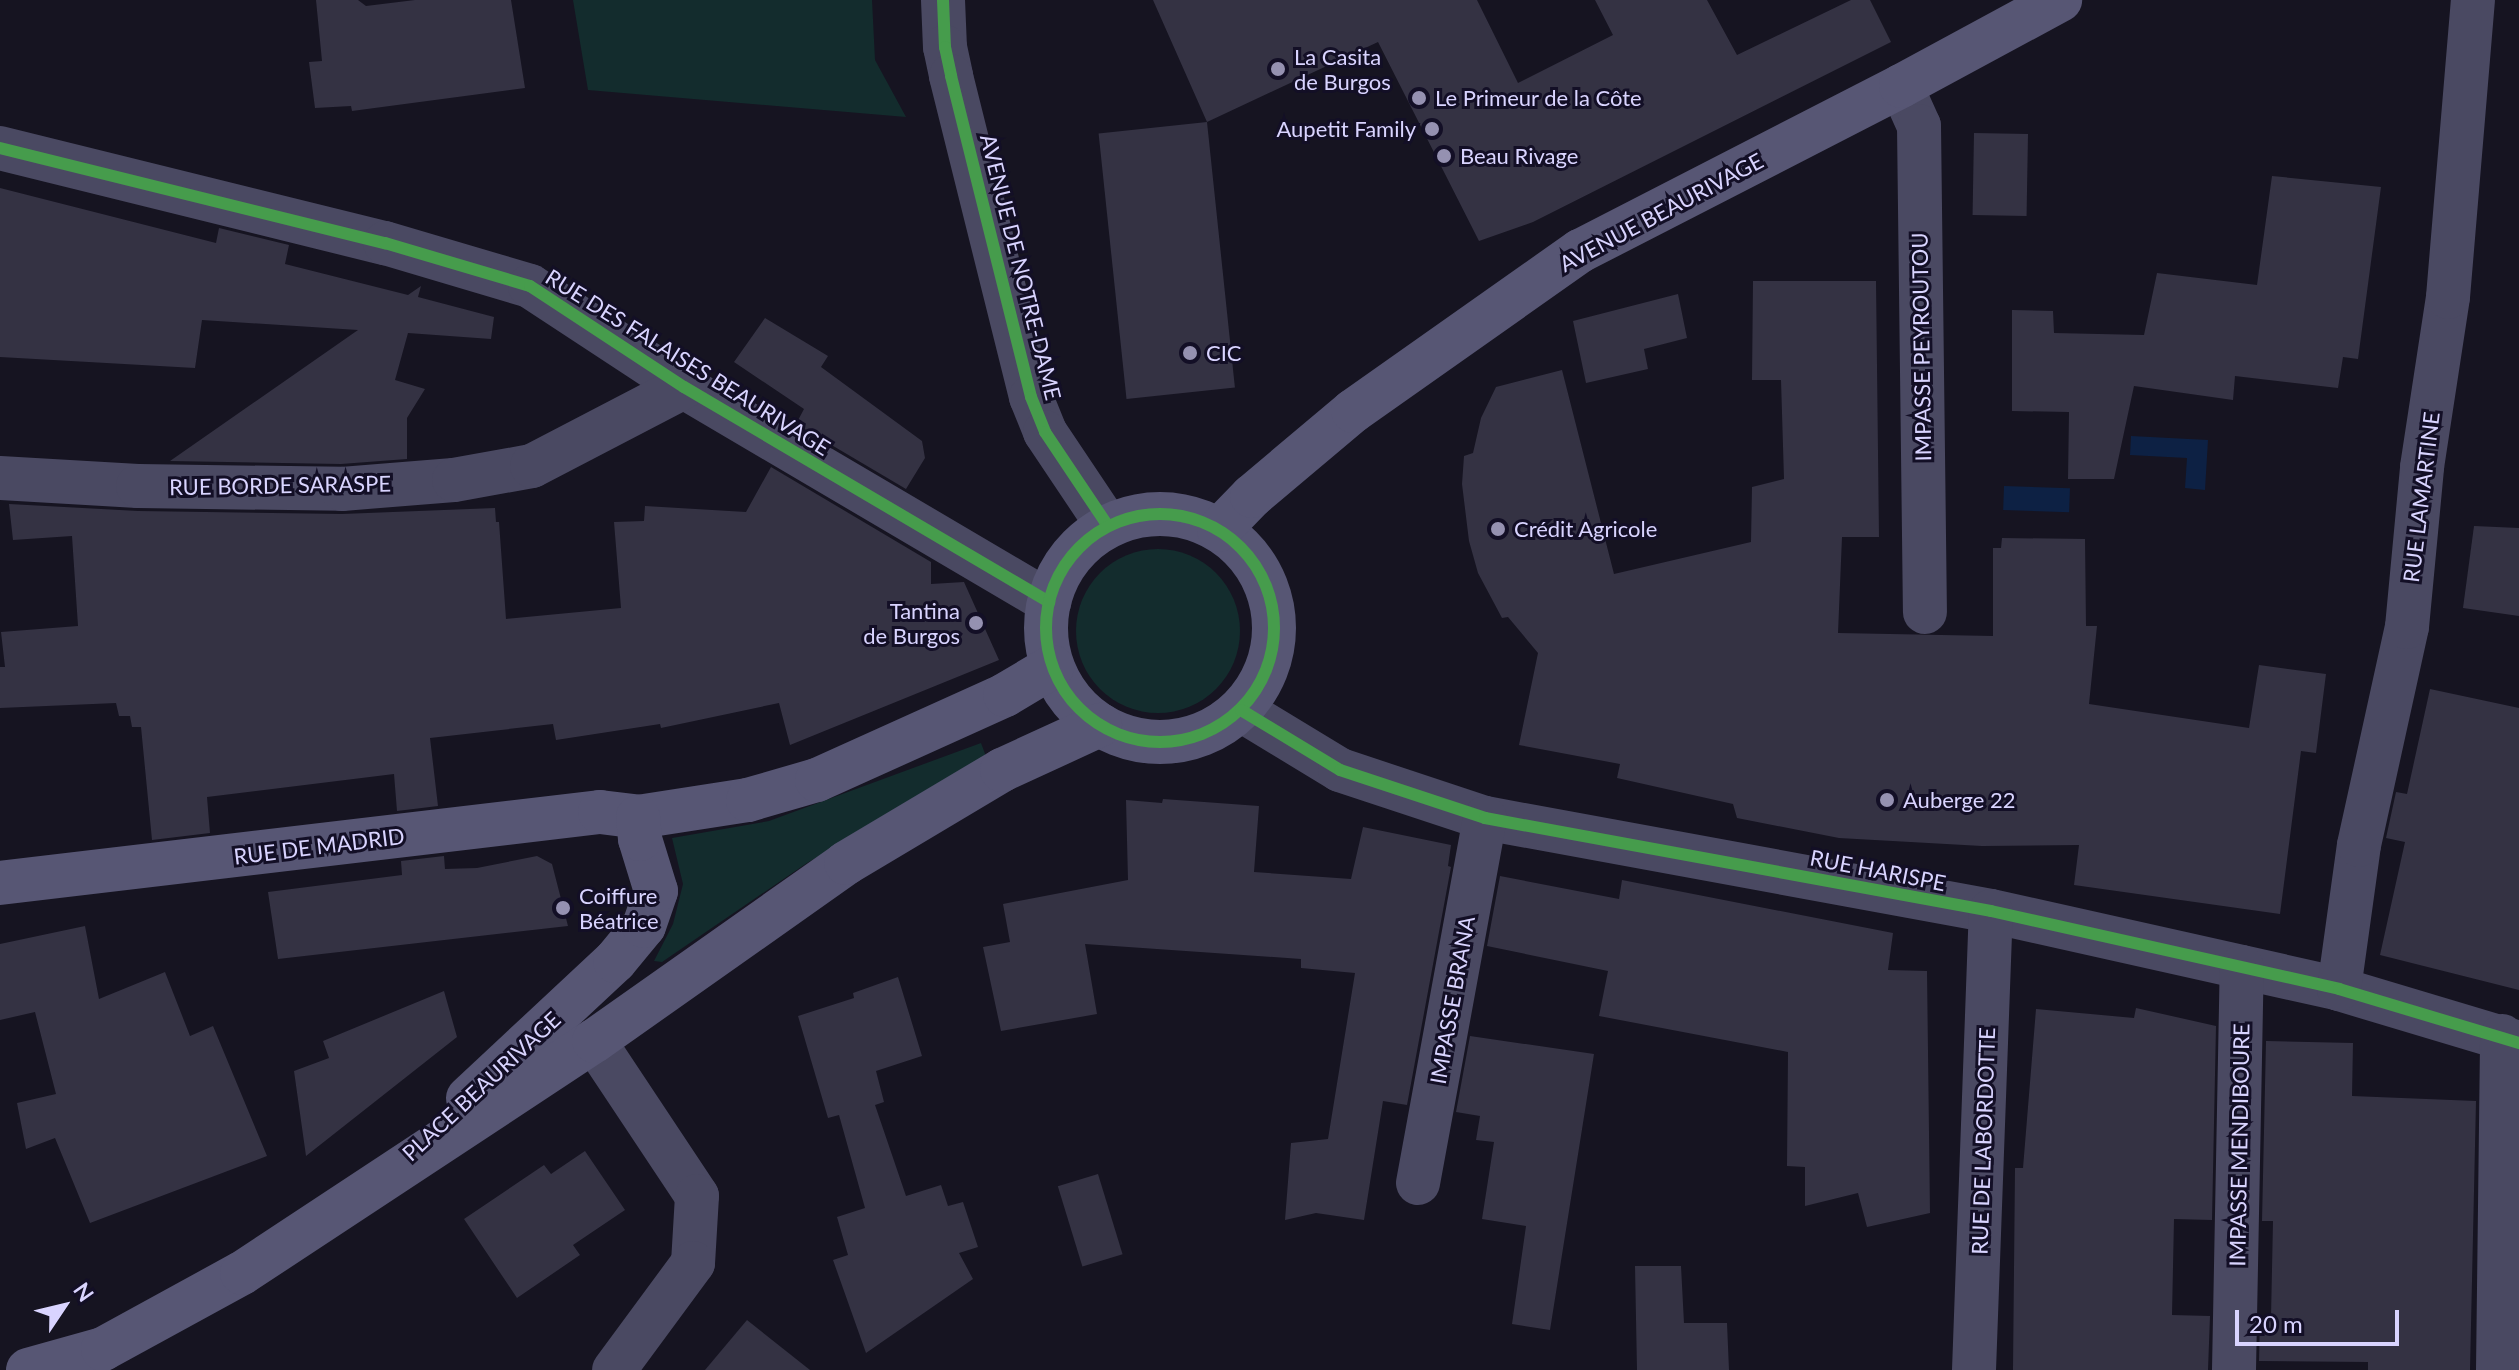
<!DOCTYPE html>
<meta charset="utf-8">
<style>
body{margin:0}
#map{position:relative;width:2519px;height:1370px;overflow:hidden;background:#161421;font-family:Lato,sans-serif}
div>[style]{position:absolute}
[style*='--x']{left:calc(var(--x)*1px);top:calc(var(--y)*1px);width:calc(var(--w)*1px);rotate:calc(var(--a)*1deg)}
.green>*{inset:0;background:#132c2d}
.round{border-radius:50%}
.water>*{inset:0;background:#0d2144;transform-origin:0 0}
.building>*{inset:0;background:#343243;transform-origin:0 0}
.street>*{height:44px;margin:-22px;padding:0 22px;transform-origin:22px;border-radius:22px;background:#4a4962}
.secondary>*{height:44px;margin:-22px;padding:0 22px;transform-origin:22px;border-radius:22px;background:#575674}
.secondary>.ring{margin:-22px;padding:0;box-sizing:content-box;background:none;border:44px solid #575674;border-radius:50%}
.cycleway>*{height:12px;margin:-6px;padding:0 6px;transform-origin:6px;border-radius:6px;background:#469c4c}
.cycleway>.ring{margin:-6px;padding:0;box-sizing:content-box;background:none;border:12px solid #469c4c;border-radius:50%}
.dots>*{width:22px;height:22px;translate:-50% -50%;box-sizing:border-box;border:4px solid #130f26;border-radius:50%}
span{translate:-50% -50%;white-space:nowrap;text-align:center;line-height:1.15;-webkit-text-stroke:6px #130f26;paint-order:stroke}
.poi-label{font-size:22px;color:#d9d4ff}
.left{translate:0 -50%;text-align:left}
.right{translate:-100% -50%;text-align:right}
.street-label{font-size:22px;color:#d9d4ff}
.north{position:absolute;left:24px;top:1266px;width:80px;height:80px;-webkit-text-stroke:6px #130f26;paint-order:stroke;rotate:55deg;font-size:22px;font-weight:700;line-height:32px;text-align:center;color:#d9d4ff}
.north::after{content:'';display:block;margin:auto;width:28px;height:36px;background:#d9d4ff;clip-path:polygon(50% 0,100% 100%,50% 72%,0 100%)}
.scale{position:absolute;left:2235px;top:1310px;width:164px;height:36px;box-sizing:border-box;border:4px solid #d9d4ff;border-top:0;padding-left:10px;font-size:24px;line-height:28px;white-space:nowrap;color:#d9d4ff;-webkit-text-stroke:6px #130f26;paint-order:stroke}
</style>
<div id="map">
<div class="green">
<div style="clip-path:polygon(573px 0,872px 0,875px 60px,906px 117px,588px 90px)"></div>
<div class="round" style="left:1076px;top:549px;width:164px;height:164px"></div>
<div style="clip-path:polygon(981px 743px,987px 759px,807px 863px,662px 962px,654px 961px,673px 924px,683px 884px,672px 838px,769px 821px)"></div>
</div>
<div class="water">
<div style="clip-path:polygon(2131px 436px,2208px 440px,2205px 490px,2185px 488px,2187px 458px,2130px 455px)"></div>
<div style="left:2004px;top:486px;width:66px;height:24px;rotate:2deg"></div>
</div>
<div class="building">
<div style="clip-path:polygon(316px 0,358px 0,366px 6px,415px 0,511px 0,525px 88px,352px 111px,351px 106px,315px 108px,309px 62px,322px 61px)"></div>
<div style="clip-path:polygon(1153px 0,1477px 0,1518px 83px,1613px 35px,1595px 0,1707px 0,1737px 55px,1851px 0,1870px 0,1891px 42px,1533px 222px,1479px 241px,1378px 42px,1207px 122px)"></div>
<div style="left:1207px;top:122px;width:267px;height:109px;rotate:84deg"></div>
<div style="left:1974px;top:133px;width:54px;height:82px;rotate:1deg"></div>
<div style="clip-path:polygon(2272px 176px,2381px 187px,2358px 359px,2343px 357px,2338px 388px,2235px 376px,2233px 400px,2134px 386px,2114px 479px,2068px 479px,2069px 412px,2012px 411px,2012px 310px,2053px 311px,2054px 333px,2144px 335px,2157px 273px,2257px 285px)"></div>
<div style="clip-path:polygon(0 188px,216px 243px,219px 228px,289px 245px,285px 264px,408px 295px,421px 286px,418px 297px,494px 317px,491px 339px,408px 333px,395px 380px,425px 389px,407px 418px,407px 459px,341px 464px,170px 461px,358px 330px,202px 320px,195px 368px,0 357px)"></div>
<div style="clip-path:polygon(1753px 281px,1876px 281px,1879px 537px,1842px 537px,1838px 633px,1993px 636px,1993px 548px,2001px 548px,2002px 538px,2085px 539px,2086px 626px,2097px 626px,2089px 704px,2249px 728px,2259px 665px,2326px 674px,2316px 753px,2301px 751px,2280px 914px,2074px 885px,2079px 845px,1982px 846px,1839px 838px,1737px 818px,1733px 804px,1617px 778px,1620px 764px,1519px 745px,1538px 653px,1508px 617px,1502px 618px,1478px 573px,1469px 541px,1462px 484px,1464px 456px,1473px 453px,1481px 418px,1496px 387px,1562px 370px,1614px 574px,1751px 542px,1752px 487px,1784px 479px,1781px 380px,1752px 380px)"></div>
<div style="clip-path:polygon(1678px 294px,1687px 338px,1644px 349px,1648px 369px,1586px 383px,1573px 321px)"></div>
<div style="clip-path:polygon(765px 318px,828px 356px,821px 367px,922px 441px,925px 458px,906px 489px,796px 424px,804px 409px,734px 362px)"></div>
<div style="clip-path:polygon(771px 467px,931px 562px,931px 584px,964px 582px,999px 660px,790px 745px,779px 703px,661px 728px,660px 724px,556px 740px,553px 724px,430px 738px,438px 806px,397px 811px,394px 774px,207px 797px,210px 833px,152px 840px,141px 727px,132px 727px,130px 716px,119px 716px,116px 703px,0 708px,0 667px,5px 667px,1px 632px,78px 626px,72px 536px,13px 540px,9px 504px,138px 511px,342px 514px,495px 508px,496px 522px,499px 522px,506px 619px,621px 608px,614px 522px,644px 521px,645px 506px,746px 512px)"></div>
<div style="clip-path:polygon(2474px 526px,2519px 528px,2519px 616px,2463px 608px)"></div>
<div style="clip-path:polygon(2430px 689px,2519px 708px,2519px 990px,2380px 955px,2405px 842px,2386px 838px,2396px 792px,2407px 794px)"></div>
<div style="clip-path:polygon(1163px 799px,1259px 806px,1254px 872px,1351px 879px,1363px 827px,1451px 845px,1448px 866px,1451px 867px,1407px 1105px,1383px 1101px,1364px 1220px,1316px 1213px,1285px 1220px,1291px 1143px,1328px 1139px,1355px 973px,1301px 968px,1301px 959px,1085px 944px,1097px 1014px,1001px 1031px,983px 947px,1010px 942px,1003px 904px,1128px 880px,1126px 800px,1162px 803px)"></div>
<div style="clip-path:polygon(444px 856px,445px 869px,477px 868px,537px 856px,552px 864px,568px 926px,278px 959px,268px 892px,402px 875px,401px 861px)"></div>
<div style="clip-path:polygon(1500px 876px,1619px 899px,1622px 880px,1893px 933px,1888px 970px,1927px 971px,1930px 1213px,1867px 1227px,1858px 1193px,1805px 1206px,1805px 1167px,1787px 1166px,1788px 1052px,1599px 1016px,1608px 971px,1487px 946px)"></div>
<div style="clip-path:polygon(85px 926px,99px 999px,165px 972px,190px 1036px,213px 1026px,267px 1156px,90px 1223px,55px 1138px,26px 1149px,17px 1103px,56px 1094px,35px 1012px,0 1020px,0 944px)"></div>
<div style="clip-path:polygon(898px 977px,922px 1056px,876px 1071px,884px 1102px,875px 1105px,906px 1196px,941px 1185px,948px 1206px,963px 1202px,978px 1247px,959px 1253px,973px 1279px,866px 1353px,833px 1260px,848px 1255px,837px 1217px,865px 1208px,839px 1115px,828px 1118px,798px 1016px,854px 998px,853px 993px)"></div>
<div style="clip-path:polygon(444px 991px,457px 1037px,306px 1156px,294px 1071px,329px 1058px,323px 1041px)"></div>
<div style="clip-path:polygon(2136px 1008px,2216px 1026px,2212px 1220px,2174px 1219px,2172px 1315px,2210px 1316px,2208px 1370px,2013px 1370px,2015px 1168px,2023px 1168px,2036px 1009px,2134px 1018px)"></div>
<div style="clip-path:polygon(1470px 1036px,1594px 1054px,1550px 1330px,1512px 1324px,1526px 1226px,1482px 1219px,1494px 1142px,1476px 1140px,1480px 1116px,1456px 1112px)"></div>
<div style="clip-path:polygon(2266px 1041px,2353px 1043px,2352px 1096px,2476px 1101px,2470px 1370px,2368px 1370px,2368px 1362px,2259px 1361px,2260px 1317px,2271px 1317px,2273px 1221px,2262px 1221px)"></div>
<div style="clip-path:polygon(585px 1151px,625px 1210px,573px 1245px,580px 1255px,517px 1298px,464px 1219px,544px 1165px,551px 1174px)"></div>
<div style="left:1098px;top:1174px;width:84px;height:42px;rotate:73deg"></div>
<div style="clip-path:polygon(1635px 1266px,1681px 1266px,1684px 1323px,1727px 1323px,1729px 1370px,1637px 1370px)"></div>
<div style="clip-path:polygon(747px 1320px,810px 1370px,705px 1370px)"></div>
</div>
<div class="street">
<div style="--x:943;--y:0;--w:47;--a:87.6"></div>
<div style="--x:945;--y:47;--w:30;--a:78"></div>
<div style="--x:951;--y:76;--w:331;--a:76"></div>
<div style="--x:1031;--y:397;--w:38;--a:68"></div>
<div style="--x:1045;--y:432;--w:113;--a:56.2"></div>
<div style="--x:1901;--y:86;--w:44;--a:65.8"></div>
<div style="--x:1919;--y:126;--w:486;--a:89.3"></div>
<div style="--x:0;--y:148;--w:397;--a:13.9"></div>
<div style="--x:385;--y:243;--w:151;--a:16.5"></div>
<div style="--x:530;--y:286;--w:184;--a:33.3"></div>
<div style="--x:684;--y:387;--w:424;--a:30.5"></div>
<div style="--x:0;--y:478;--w:138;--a:3.3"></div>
<div style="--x:138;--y:486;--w:204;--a:0.8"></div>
<div style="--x:342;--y:489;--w:112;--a:-4.6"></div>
<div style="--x:454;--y:480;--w:79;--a:-10.2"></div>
<div style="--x:532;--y:466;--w:171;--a:-27.5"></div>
<div style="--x:1241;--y:710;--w:116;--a:31.2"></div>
<div style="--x:1340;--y:770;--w:153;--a:18.3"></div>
<div style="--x:1485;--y:818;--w:514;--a:10.41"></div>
<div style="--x:1991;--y:911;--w:357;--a:12.6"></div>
<div style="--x:2339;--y:989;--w:188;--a:16.7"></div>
<div style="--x:2339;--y:989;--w:145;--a:-82.1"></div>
<div style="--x:2359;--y:845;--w:223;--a:-77.6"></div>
<div style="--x:2407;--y:627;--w:161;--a:-84.6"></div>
<div style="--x:2422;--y:467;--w:172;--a:-81.3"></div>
<div style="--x:2448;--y:297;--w:298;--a:-85.2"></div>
<div style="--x:594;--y:1041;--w:186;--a:56.4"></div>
<div style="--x:697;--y:1196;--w:67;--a:93.4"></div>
<div style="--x:693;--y:1263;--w:133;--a:126.4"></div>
<div style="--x:1418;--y:1183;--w:371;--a:-79.6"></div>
<div style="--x:1974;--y:1370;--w:459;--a:-87.9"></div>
<div style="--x:2234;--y:1370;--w:403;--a:-88.9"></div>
<div style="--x:2498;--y:1370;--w:334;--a:-89.3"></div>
</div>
<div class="secondary">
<div class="ring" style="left:1046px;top:514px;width:184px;height:184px"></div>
<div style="--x:1219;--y:530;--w:47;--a:-45.9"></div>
<div style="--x:1252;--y:496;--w:132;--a:-40.1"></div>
<div style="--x:1353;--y:411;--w:278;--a:-35.2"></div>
<div style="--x:1580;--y:251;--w:361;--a:-27.2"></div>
<div style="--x:1901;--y:86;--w:181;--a:-28.4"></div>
<div style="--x:0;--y:883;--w:604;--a:-6.75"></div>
<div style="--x:600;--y:812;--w:38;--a:7"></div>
<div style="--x:638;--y:817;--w:111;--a:-8.8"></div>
<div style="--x:748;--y:800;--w:72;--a:-16.2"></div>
<div style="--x:817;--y:780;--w:206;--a:-24.3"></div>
<div style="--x:1005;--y:695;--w:55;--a:-30.8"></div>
<div style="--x:468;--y:1098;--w:201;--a:-43"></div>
<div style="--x:615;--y:961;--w:45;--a:-50.4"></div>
<div style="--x:644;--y:926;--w:37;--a:-71"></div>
<div style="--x:656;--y:891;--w:54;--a:-107.1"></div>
<div style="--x:640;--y:839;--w:22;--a:-95"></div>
<div style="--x:28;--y:1370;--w:78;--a:-15.6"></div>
<div style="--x:103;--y:1349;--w:158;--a:-28.7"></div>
<div style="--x:242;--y:1273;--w:422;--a:-33.4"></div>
<div style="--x:594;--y:1041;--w:309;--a:-35.2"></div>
<div style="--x:846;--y:863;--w:182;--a:-30.8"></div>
<div style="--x:1002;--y:770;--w:108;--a:-24.7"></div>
</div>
<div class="cycleway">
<div style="--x:943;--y:0;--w:47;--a:87.6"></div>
<div style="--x:945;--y:47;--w:30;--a:78"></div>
<div style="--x:951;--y:76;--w:331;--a:76"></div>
<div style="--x:1031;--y:397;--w:38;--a:68"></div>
<div style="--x:1045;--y:432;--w:113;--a:56.2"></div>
<div style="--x:0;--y:148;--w:397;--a:13.9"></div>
<div style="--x:385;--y:243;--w:151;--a:16.5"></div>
<div style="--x:530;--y:286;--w:184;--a:33.3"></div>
<div style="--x:684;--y:387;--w:424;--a:30.5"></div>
<div class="ring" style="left:1046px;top:514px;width:216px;height:216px"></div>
<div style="--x:1241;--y:710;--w:116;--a:31.2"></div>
<div style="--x:1340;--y:770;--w:153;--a:18.3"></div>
<div style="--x:1485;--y:818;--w:514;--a:10.41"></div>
<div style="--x:1991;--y:911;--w:357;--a:12.6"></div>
<div style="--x:2339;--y:989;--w:188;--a:16.7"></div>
</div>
<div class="dots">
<div style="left:1278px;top:69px;background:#9591b1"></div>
<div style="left:1419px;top:98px;background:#9591b1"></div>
<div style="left:1432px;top:129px;background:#9591b1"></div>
<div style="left:1444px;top:156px;background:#9591b1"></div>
<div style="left:1190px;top:353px;background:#9591b1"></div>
<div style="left:1498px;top:529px;background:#9591b1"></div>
<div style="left:976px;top:623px;background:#9591b1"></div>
<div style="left:1887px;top:800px;background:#9591b1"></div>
<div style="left:563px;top:908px;background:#9591b1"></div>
</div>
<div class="poi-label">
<span class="left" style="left:1294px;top:69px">La Casita<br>de Burgos</span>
<span class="left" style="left:1435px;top:98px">Le Primeur de la Côte</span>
<span class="right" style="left:1416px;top:129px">Aupetit Family</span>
<span class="left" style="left:1460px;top:156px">Beau Rivage</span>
<span class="left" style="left:1206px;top:353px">CIC</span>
<span class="left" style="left:1514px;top:529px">Crédit Agricole</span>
<span class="right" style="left:960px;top:623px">Tantina<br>de Burgos</span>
<span class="left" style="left:1903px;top:800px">Auberge 22</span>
<span class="left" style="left:579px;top:908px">Coiffure<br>Béatrice</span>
</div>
<div class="street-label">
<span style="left:1661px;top:212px;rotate:-28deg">AVENUE BEAURIVAGE</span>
<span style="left:1021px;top:267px;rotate:76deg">AVENUE DE NOTRE-DAME</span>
<span style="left:1921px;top:347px;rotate:-91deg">IMPASSE PEYROUTOU</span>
<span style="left:688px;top:362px;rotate:32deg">RUE DES FALAISES BEAURIVAGE</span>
<span style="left:280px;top:485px;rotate:-1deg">RUE BORDE SARASPE</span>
<span style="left:2421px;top:497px;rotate:-83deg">RUE LAMARTINE</span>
<span style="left:319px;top:846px;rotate:-7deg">RUE DE MADRID</span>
<span style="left:1878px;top:870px;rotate:11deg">RUE HARISPE</span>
<span style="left:1452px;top:1000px;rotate:-80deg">IMPASSE BRANA</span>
<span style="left:481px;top:1086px;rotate:-43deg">PLACE BEAURIVAGE</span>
<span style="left:1983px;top:1141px;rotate:-88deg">RUE DE LABORDOTTE</span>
<span style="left:2239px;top:1145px;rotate:-89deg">IMPASSE MENDIBOURE</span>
</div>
<div class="north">N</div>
<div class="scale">20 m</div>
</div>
